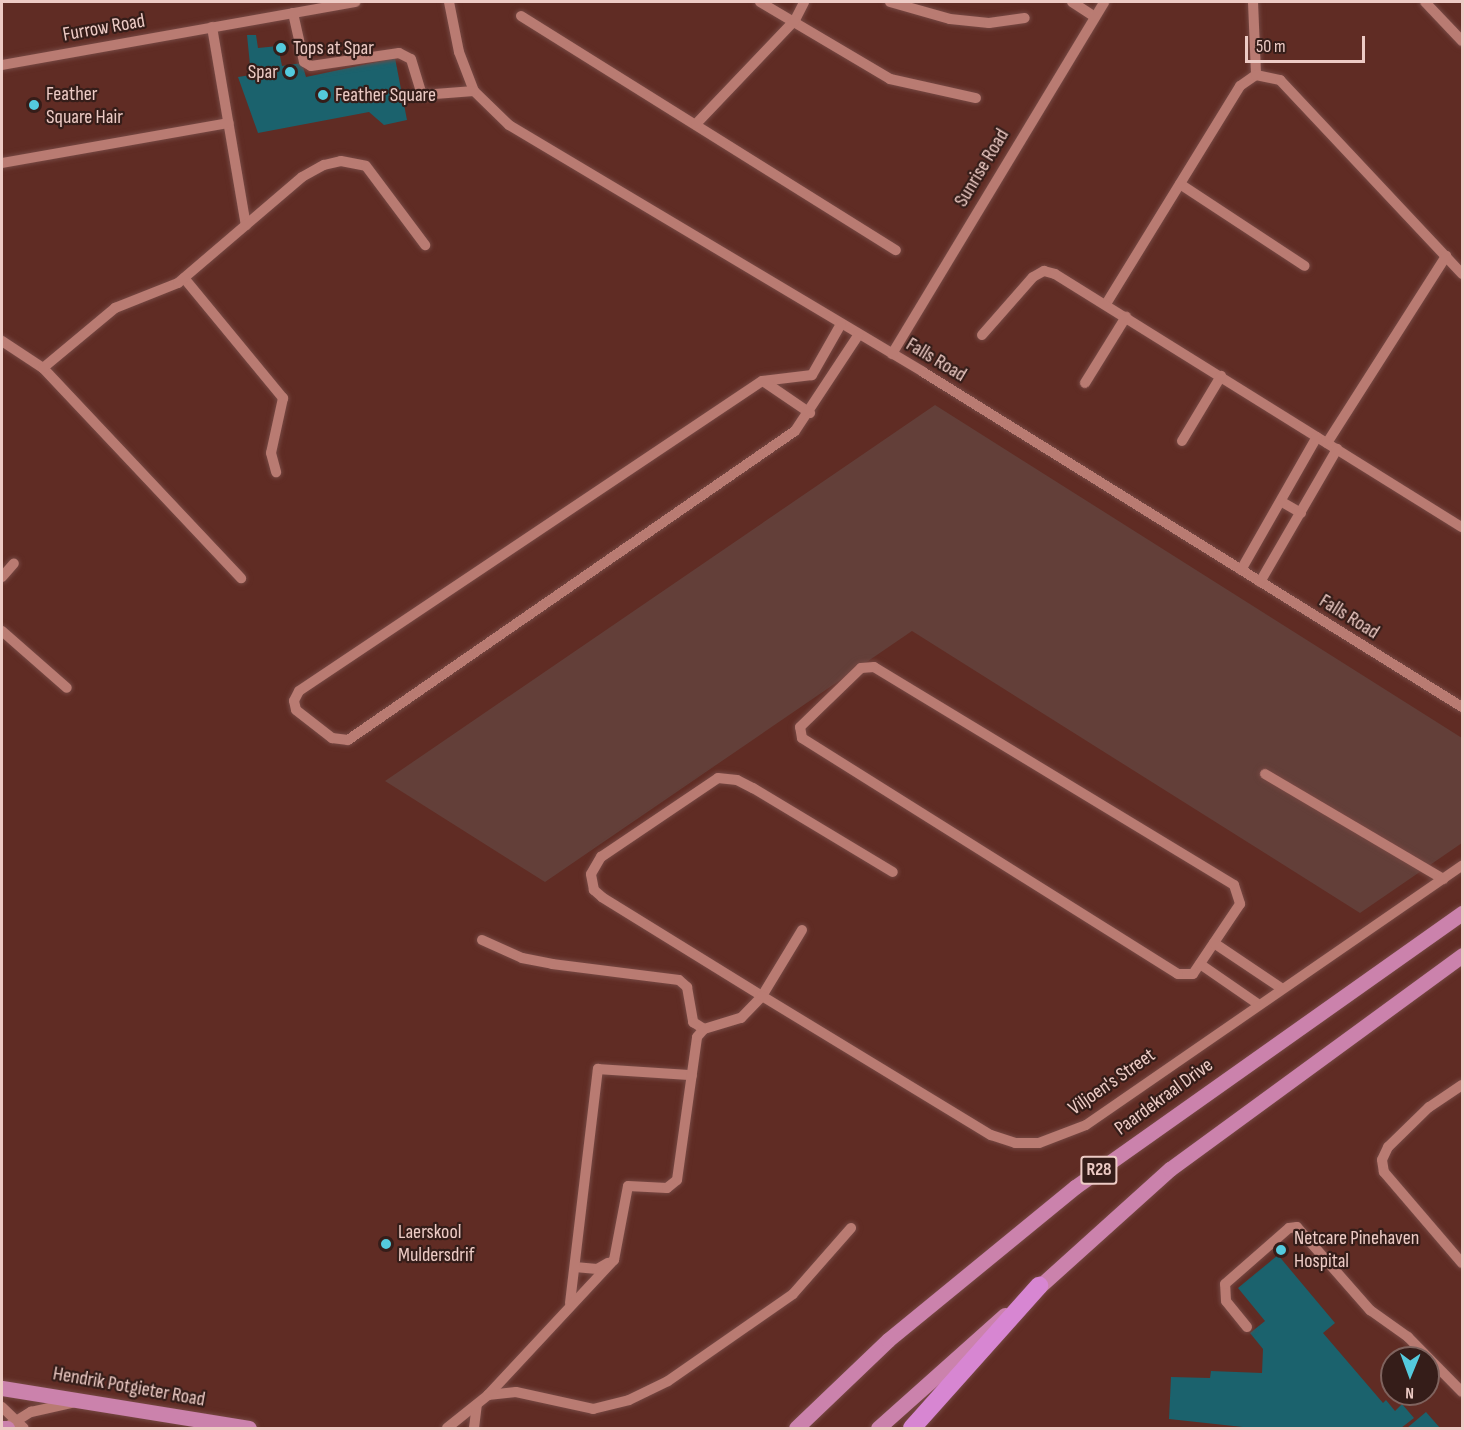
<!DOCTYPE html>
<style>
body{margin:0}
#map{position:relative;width:1464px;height:1430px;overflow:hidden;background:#602c24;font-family:"Sofia Sans Condensed",sans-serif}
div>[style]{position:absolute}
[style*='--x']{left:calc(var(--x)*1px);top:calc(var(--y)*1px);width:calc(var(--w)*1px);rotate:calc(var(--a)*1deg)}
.green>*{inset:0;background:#633f39}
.building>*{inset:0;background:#1b626d}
.roads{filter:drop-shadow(0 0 2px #764944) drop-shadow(0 0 2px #764944)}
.minor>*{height:10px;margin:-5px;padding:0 5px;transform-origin:5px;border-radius:5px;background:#b97b72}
.major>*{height:15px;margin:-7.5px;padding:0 7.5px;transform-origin:7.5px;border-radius:7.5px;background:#cb82ac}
.highway>*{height:18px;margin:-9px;padding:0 9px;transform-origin:9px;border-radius:9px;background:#d786d2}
.dots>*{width:16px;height:16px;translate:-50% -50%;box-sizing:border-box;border:3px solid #351d19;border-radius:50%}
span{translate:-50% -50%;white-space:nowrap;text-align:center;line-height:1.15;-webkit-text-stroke:4.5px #351d19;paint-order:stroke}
.shield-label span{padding:2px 4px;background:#351d19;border:2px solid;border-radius:4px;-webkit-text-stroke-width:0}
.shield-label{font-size:18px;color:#edcbc5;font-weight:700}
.street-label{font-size:20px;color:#edcbc5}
.poi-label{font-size:20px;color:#edcbc5}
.left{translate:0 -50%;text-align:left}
.right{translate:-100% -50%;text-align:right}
.frame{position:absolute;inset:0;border:3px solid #edcbc5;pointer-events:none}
.north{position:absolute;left:1380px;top:1346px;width:60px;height:60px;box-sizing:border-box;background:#351d19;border:2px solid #7f635e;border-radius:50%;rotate:181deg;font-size:16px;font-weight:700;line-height:24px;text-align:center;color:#edcbc5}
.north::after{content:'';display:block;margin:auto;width:21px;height:27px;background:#54cadd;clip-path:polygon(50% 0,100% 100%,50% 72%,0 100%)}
.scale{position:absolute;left:1245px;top:36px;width:120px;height:27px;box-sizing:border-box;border:3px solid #edcbc5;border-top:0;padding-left:8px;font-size:18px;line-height:21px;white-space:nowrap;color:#edcbc5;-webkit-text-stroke:4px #351d19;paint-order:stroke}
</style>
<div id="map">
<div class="green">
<div style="clip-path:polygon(935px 405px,1462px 738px,1462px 843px,1360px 913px,912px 631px,545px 882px,385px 781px)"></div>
</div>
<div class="building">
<div style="clip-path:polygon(247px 35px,256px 35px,258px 48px,278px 46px,282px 66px,302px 63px,306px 77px,395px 58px,407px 120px,384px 125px,369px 112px,258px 133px,238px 77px,251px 75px)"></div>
<div style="clip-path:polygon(1278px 1255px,1335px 1323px,1323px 1333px,1383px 1403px,1386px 1400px,1395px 1411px,1402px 1404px,1414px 1418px,1401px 1428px,1252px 1428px,1169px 1419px,1171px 1377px,1210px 1378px,1211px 1371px,1262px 1373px,1263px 1349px,1250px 1333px,1265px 1321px,1238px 1288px)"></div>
<div style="clip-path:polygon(1426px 1412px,1440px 1428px,1407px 1428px)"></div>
</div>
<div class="roads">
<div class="minor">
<div style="--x:449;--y:2;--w:51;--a:78.7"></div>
<div style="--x:459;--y:52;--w:42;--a:69"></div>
<div style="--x:474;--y:91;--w:49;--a:44.2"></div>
<div style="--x:509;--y:125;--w:482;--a:30.8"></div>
<div style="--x:923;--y:372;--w:635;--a:31.86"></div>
<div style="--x:760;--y:2;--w:151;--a:30.6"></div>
<div style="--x:890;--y:79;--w:88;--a:12.5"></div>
<div style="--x:890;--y:2;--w:62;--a:15.8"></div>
<div style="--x:950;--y:19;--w:39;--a:6"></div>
<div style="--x:989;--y:23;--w:36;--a:-8"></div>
<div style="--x:1072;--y:2;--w:27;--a:33"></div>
<div style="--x:1253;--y:2;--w:73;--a:87.6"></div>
<div style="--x:1425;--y:2;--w:54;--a:46.5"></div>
<div style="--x:293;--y:13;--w:50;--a:77.3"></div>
<div style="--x:304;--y:62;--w:8;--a:30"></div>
<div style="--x:311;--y:66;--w:89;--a:-8.4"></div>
<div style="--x:399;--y:53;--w:13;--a:27"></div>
<div style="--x:411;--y:59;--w:38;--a:73"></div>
<div style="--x:422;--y:95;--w:52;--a:-4.4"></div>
<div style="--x:521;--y:16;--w:442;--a:32"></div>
<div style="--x:212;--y:27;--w:201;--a:80.3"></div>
<div style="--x:2;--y:65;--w:359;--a:-10.1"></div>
<div style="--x:696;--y:124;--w:144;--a:-46.4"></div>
<div style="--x:795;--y:20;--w:20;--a:-63"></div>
<div style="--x:2;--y:163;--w:230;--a:-10"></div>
<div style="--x:1180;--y:184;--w:149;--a:33.3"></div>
<div style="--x:184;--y:278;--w:156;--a:50.5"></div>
<div style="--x:283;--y:398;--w:56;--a:102.3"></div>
<div style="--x:271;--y:453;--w:20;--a:75"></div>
<div style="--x:1106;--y:304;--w:256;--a:-58.4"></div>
<div style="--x:1240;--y:86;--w:19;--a:-35"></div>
<div style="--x:1256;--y:75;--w:25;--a:12"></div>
<div style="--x:1280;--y:80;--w:266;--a:46.8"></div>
<div style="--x:841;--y:324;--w:59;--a:119.6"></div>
<div style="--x:812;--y:375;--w:50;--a:173.2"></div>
<div style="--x:762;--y:381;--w:557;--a:146.2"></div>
<div style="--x:299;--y:691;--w:11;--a:117"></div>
<div style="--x:294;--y:701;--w:9;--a:77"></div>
<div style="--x:296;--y:710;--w:46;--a:37.9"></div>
<div style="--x:332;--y:738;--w:16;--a:7"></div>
<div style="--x:348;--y:740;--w:543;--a:-34.66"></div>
<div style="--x:795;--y:431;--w:116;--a:-56.6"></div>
<div style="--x:982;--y:335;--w:77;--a:-48.7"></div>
<div style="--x:1033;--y:277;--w:13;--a:-29"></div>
<div style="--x:1044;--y:271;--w:11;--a:15"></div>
<div style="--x:1055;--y:274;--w:479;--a:31.9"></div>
<div style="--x:2;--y:341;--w:49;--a:33.4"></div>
<div style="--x:43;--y:368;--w:289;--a:46.7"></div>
<div style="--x:892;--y:354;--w:411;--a:-58.9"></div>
<div style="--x:43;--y:368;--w:94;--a:-39.8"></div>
<div style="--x:115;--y:308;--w:68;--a:-21.6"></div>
<div style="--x:178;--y:283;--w:163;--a:-40.5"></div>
<div style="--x:302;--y:177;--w:25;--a:-29"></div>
<div style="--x:324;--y:165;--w:17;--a:-13"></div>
<div style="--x:341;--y:161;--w:25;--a:11"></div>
<div style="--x:366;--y:166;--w:99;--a:53.2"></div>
<div style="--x:763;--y:381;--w:57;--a:34.2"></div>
<div style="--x:1085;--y:383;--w:78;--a:-58.2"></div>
<div style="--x:1182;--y:441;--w:76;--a:-59"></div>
<div style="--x:1327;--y:443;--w:222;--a:-57.5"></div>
<div style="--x:1282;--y:502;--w:22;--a:30"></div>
<div style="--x:1241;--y:570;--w:153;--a:-60.3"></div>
<div style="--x:2;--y:577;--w:18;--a:-49"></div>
<div style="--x:1260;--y:582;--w:154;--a:-59.9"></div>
<div style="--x:2;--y:631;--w:86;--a:41.2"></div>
<div style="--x:874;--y:667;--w:421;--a:31.2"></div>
<div style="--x:1234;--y:885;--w:20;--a:72"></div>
<div style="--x:1240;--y:904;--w:84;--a:123.9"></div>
<div style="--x:1193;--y:974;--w:15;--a:180"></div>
<div style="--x:1178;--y:974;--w:444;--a:-147.9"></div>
<div style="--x:802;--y:738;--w:11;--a:-100"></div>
<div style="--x:800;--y:727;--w:85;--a:-44"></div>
<div style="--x:861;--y:668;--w:13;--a:-4"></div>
<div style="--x:1265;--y:774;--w:207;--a:30.5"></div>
<div style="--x:802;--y:930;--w:77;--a:121.2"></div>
<div style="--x:762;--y:996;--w:188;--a:-148.3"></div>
<div style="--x:602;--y:897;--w:11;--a:-139"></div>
<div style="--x:594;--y:890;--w:16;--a:-101"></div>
<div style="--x:591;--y:874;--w:20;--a:-60"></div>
<div style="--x:601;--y:857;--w:141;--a:-34"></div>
<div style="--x:718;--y:778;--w:19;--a:6"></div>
<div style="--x:737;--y:780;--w:18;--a:27"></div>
<div style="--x:753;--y:788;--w:163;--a:31"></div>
<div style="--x:482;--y:940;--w:44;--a:24.2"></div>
<div style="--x:522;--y:958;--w:31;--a:11"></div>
<div style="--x:552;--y:964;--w:128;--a:7.2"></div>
<div style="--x:679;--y:980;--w:11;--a:41"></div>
<div style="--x:687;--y:987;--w:36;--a:80"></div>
<div style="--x:693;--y:1022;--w:13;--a:32"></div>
<div style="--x:1214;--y:943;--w:81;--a:33.9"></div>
<div style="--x:1200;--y:964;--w:70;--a:34.6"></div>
<div style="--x:704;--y:1029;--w:39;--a:-17"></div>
<div style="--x:741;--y:1018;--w:30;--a:-46"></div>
<div style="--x:762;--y:996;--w:268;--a:31.3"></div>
<div style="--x:991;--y:1135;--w:25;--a:18"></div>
<div style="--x:1015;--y:1143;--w:24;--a:0"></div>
<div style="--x:1039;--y:1143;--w:50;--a:-21"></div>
<div style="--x:1086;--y:1125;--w:457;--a:-34.6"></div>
<div style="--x:1462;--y:1085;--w:40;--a:146"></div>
<div style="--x:1429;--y:1107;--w:57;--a:135.7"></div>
<div style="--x:1388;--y:1147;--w:14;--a:115"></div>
<div style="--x:1382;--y:1160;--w:12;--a:81"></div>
<div style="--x:1384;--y:1172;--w:120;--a:49.4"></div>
<div style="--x:575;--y:1267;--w:22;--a:5"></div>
<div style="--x:597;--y:1269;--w:13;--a:-29"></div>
<div style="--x:570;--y:1303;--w:236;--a:-83.2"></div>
<div style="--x:598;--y:1069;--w:94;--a:3.7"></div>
<div style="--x:1247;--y:1327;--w:33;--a:-129"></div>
<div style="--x:1226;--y:1301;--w:17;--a:-93"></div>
<div style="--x:1225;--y:1284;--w:85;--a:-41.2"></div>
<div style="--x:1289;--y:1228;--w:8;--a:-7"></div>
<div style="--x:1297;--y:1227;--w:111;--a:48.7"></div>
<div style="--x:1370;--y:1310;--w:47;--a:35.4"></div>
<div style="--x:1408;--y:1337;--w:77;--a:45.5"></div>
<div style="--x:488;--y:1395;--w:28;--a:-6"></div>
<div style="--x:516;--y:1392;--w:79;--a:12.4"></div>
<div style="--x:593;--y:1409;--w:37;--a:-14"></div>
<div style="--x:629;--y:1400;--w:43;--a:-26"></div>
<div style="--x:668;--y:1381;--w:152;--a:-34.8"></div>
<div style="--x:793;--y:1294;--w:88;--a:-48.7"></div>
<div style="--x:2;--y:1407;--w:30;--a:44"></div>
<div style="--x:5;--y:1428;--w:31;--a:-32"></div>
<div style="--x:31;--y:1412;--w:42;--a:-12.4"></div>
<div style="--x:447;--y:1428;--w:53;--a:-38.8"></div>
<div style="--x:488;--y:1395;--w:185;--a:-47"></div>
<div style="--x:614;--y:1260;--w:75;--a:-79.3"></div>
<div style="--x:628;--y:1186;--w:39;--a:3"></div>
<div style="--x:667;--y:1188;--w:13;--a:-39"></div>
<div style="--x:677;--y:1180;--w:144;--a:-82"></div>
<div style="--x:697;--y:1037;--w:11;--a:-49"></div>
<div style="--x:474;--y:1428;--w:23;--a:-83"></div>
</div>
<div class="major">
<div style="--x:1031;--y:1294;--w:187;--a:-42"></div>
<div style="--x:1170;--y:1169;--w:362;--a:-36.2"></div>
<div style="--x:2;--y:1388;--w:250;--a:9.2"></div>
<div style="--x:2;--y:1428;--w:5;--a:0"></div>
<div style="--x:796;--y:1428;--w:127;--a:-43.7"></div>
<div style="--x:888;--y:1340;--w:242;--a:-39.3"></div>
<div style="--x:1075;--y:1187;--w:474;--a:-35.3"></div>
<div style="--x:878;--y:1428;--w:170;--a:-41.7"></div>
</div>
<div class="highway">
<div style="--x:912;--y:1428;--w:191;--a:-48.2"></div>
</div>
</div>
<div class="dots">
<div style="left:281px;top:48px;background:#54cadd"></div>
<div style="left:290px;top:72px;background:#54cadd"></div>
<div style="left:323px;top:95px;background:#54cadd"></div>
<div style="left:34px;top:105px;background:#54cadd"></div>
<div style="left:386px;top:1244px;background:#54cadd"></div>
<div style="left:1281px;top:1250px;background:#54cadd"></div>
</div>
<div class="shield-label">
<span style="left:1099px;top:1170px">R28</span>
</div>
<div class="street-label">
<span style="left:104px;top:28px;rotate:-10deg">Furrow Road</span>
<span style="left:982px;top:168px;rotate:-59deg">Sunrise Road</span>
<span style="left:936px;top:360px;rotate:31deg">Falls Road</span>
<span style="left:1349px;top:617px;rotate:32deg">Falls Road</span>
<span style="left:1112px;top:1082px;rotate:-35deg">Viljoen's Street</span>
<span style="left:1164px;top:1097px;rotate:-36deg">Paardekraal Drive</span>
<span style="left:129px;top:1387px;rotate:10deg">Hendrik Potgieter Road</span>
</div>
<div class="poi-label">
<span class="left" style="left:293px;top:48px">Tops at Spar</span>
<span class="right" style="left:278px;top:72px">Spar</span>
<span class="left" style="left:46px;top:106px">Feather<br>Square Hair</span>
<span class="left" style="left:335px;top:95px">Feather Square</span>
<span class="left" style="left:398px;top:1244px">Laerskool<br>Muldersdrif</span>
<span class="left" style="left:1294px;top:1250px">Netcare Pinehaven<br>Hospital</span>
</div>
<div class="frame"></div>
<div class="north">N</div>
<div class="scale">50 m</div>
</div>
